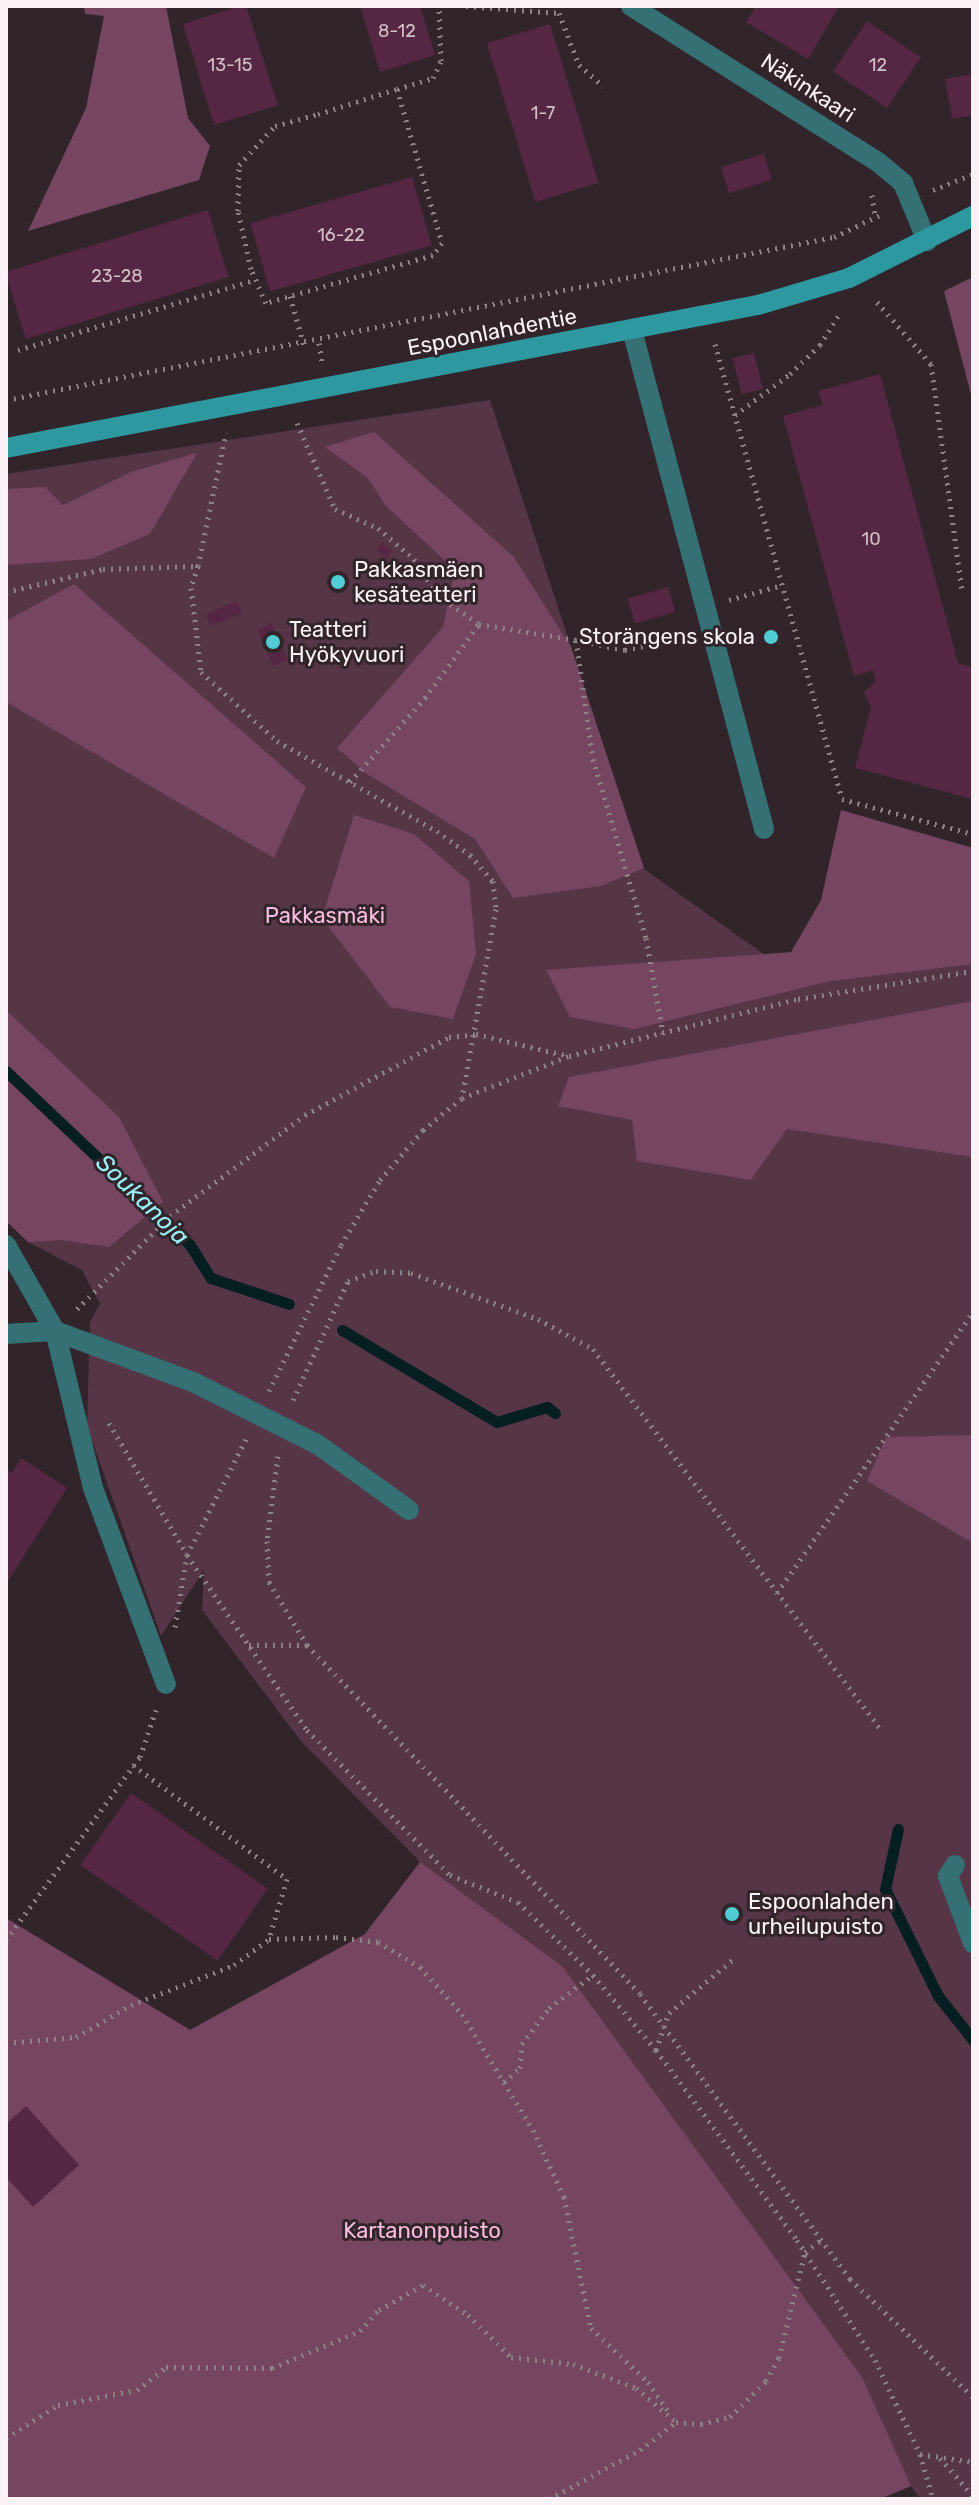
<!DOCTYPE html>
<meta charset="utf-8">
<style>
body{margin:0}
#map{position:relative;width:979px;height:2505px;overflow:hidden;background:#31252b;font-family:Rubik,sans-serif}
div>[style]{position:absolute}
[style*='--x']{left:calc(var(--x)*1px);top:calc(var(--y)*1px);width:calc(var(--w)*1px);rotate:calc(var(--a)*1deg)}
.green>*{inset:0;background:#553546}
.forest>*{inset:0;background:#764560}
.stream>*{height:11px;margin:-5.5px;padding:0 5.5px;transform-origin:5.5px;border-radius:5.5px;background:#051e20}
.building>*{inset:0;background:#562742;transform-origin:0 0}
.path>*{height:5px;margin-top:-2.5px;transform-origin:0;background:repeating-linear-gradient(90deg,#8d8288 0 2px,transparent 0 8px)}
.lane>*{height:20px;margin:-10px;padding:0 10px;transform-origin:10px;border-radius:10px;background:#357075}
.street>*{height:20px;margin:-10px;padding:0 10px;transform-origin:10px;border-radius:10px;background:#357075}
.secondary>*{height:20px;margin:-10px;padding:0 10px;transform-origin:10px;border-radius:10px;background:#2e98a0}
.dots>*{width:22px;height:22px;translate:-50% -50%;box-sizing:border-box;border:4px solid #31252b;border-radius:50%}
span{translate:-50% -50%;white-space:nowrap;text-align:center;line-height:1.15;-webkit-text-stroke:6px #31252b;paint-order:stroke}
.number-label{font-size:18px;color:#d2bfca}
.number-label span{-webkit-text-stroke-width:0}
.street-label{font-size:22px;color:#fbf2f7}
.poi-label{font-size:22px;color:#fbf2f7}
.left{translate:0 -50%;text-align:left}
.right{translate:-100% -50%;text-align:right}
.park-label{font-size:22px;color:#febcdf}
.water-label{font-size:24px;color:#98f2f9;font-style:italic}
.frame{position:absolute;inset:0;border:8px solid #fbf2f7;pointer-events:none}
</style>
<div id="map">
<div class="green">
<div style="clip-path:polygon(490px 400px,644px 869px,779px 965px,973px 962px,973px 2499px,920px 2499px,911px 2486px,880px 2499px,6px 2499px,6px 1918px,190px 2030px,365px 1934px,420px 1862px,300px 1740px,202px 1610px,204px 1570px,161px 1636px,87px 1426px,90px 1322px,100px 1304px,82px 1270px,28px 1242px,6px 1221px,6px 474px)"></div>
</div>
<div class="forest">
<div style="clip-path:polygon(84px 6px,166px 6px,188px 118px,210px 146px,199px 180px,28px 231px,86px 108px,104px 16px,85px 14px)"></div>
<div style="clip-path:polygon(973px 277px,973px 402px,944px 291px)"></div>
<div style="clip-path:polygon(374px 432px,514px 557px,571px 647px,644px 868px,601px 886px,513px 898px,475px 839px,367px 774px,337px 748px,443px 627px,455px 570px,385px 505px,368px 478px,325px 447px)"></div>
<div style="clip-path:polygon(197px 453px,150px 534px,91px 559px,6px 565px,6px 489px,45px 487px,63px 505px,131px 472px)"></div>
<div style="clip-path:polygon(74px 584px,306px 787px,274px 858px,6px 702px,6px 621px)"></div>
<div style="clip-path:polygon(841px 810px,973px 848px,973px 964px,831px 981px,634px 1029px,570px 1017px,546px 970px,791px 952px,821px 900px)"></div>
<div style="clip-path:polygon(354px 815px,414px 834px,469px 881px,476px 954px,453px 1019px,390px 1007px,322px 918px)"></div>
<div style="clip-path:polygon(973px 1001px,973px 1157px,787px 1129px,751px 1180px,637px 1161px,632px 1120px,558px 1106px,569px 1077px)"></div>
<div style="clip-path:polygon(6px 1010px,119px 1117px,163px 1202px,109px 1247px,61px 1240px,28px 1242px,6px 1221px)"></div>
<div style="clip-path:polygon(973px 1435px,973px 1543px,867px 1481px,886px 1437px)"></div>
<div style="clip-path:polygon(420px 1862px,563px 1967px,862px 2377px,911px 2486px,880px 2499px,6px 2499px,6px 1918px,190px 2030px,365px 1934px)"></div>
</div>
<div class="stream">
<div style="--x:6;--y:1071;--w:253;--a:43.4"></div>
<div style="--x:190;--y:1245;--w:39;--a:58"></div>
<div style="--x:211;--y:1278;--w:82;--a:18.4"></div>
<div style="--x:342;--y:1330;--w:180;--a:30.7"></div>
<div style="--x:497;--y:1422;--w:52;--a:-16.7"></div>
<div style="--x:547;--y:1407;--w:10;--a:37"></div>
<div style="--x:898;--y:1829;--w:61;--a:102.2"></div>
<div style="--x:885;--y:1889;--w:119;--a:63.6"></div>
<div style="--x:938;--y:1996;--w:56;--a:51.5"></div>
</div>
<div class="building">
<div style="clip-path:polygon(240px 6px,246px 6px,278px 105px,214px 125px,183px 24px)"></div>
<div style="clip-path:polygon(360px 6px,420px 6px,435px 55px,380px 72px)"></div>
<div style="clip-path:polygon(756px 6px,835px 6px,838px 8px,808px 59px,746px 22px)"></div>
<div style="left:867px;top:21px;width:65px;height:61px;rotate:34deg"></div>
<div style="left:550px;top:24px;width:166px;height:66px;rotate:73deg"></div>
<div style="clip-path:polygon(973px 74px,973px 115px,952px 119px,945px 79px)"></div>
<div style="left:764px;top:154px;width:27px;height:45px;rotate:73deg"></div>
<div style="left:412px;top:177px;width:71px;height:168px;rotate:74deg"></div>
<div style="left:208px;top:210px;width:70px;height:212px;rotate:73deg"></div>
<div style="left:754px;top:353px;width:37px;height:22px;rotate:76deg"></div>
<div style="clip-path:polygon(880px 374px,958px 663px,973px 667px,973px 799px,855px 768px,871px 707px,864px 692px,876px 681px,873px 670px,854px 676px,783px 416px,823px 405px,818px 391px)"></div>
<div style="left:382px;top:542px;width:14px;height:10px;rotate:39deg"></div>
<div style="left:668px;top:587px;width:26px;height:42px;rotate:74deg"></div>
<div style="left:237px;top:601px;width:13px;height:34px;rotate:67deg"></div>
<div style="left:272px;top:623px;width:40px;height:16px;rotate:67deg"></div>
<div style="clip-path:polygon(21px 1458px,67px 1488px,6px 1584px,6px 1469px,12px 1473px)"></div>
<div style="left:131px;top:1793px;width:167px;height:88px;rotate:35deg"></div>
<div style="clip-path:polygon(26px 2106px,79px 2165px,33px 2207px,6px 2177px,6px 2124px)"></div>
</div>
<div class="path">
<div style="--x:466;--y:6;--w:93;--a:4.3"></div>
<div style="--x:559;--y:13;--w:56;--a:69"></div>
<div style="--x:579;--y:65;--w:32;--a:41"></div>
<div style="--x:397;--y:89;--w:160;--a:73.7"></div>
<div style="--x:442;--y:243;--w:15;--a:127"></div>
<div style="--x:433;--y:255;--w:174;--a:164"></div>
<div style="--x:266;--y:303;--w:37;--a:-114"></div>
<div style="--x:251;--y:269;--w:59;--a:-102.6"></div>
<div style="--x:238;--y:211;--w:46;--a:-88.8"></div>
<div style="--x:239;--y:165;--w:53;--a:-47.3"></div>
<div style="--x:275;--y:126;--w:45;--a:-15.6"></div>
<div style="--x:318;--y:114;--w:83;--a:-17.6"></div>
<div style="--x:397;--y:89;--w:38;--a:-17"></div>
<div style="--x:433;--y:78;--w:19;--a:-65"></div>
<div style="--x:441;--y:61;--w:55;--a:-92.1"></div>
<div style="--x:933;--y:190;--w:43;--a:-21.8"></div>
<div style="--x:872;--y:195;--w:22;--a:82"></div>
<div style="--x:290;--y:296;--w:51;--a:74.1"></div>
<div style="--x:877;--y:302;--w:82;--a:48.9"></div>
<div style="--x:931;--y:364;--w:229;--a:82.2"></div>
<div style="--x:319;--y:343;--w:18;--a:81"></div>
<div style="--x:715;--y:344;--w:472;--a:74.4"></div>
<div style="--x:842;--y:799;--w:136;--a:15"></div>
<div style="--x:18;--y:350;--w:247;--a:-16.5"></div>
<div style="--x:6;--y:400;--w:844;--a:-11.14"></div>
<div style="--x:834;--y:237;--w:55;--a:-25.6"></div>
<div style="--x:735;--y:415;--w:69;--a:-36.7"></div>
<div style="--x:790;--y:374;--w:42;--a:-44"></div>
<div style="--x:820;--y:345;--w:36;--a:-58"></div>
<div style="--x:297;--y:423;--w:94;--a:66.2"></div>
<div style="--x:335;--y:509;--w:47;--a:23.8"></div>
<div style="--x:378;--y:528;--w:48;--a:40.7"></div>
<div style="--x:414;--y:559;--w:43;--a:57.4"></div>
<div style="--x:437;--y:595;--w:51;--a:34.6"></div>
<div style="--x:479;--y:624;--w:98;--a:9.4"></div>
<div style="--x:576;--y:640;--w:120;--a:81.9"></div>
<div style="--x:593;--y:759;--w:187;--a:73.5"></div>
<div style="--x:646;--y:938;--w:97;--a:79.9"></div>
<div style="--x:198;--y:566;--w:23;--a:108"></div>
<div style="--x:191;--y:588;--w:85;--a:83.2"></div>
<div style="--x:201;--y:672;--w:103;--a:42.2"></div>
<div style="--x:277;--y:741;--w:184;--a:29.4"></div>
<div style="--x:437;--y:831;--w:41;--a:36"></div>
<div style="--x:470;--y:855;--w:35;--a:49"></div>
<div style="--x:493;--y:881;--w:28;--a:84"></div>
<div style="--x:496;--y:909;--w:192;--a:100.2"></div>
<div style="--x:6;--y:592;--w:100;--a:-13.3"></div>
<div style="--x:103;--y:569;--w:95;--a:-1.8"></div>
<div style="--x:198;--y:566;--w:136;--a:-78.1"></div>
<div style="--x:729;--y:600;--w:55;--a:-15.8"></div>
<div style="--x:576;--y:640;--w:50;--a:11.5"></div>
<div style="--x:625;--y:650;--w:60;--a:-12.4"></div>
<div style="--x:350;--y:782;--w:113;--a:-48.2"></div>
<div style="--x:425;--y:698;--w:92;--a:-53.9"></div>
<div style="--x:77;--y:1309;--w:132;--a:-45"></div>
<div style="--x:170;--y:1216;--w:169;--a:-36.8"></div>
<div style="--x:305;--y:1115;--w:164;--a:-28.4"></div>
<div style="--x:449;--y:1037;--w:27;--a:-6"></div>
<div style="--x:476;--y:1034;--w:96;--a:13.3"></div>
<div style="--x:269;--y:1391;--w:163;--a:-63.7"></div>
<div style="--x:341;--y:1245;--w:76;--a:-59"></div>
<div style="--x:380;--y:1180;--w:66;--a:-49.3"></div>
<div style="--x:423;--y:1130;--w:50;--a:-39.4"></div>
<div style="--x:462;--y:1098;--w:115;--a:-21.4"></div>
<div style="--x:569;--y:1056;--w:236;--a:-14"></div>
<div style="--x:798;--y:999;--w:177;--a:-9.1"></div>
<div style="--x:293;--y:1400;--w:131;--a:-65.2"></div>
<div style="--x:348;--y:1281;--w:30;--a:-20"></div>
<div style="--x:376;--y:1271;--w:35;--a:3"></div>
<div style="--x:411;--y:1273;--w:135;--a:19.9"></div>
<div style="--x:538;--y:1319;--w:63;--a:28.6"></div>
<div style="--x:593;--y:1349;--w:478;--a:52.9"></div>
<div style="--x:109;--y:1423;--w:153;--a:59.4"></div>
<div style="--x:187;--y:1555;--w:212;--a:55.6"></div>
<div style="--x:307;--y:1730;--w:204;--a:45.4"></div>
<div style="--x:450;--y:1875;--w:73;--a:21.7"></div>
<div style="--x:518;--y:1902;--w:105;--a:44.2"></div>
<div style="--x:593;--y:1975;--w:98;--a:50"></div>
<div style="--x:656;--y:2050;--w:237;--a:53.4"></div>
<div style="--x:797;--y:2240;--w:143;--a:57"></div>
<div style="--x:875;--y:2360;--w:104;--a:64.4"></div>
<div style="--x:920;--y:2454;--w:47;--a:73.9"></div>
<div style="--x:278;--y:1456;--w:86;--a:97.4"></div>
<div style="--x:267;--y:1541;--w:41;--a:87.2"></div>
<div style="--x:269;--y:1582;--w:74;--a:58.9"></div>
<div style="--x:307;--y:1645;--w:482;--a:46.3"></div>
<div style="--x:640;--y:1994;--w:354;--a:53.6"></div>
<div style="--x:850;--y:2279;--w:170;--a:43.8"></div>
<div style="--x:777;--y:1593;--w:343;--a:-55.1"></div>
<div style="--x:175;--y:1627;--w:73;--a:-80.5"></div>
<div style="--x:187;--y:1555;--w:130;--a:-63"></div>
<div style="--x:249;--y:1645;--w:57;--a:0"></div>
<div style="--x:133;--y:1765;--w:192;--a:36.5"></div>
<div style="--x:287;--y:1879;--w:63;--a:106.7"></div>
<div style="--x:6;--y:1940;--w:227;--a:-53.8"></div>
<div style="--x:140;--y:1757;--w:50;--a:-71.2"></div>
<div style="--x:6;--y:2043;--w:70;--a:-4.9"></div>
<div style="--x:76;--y:2037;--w:64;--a:-30.2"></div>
<div style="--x:131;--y:2005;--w:110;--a:-21.2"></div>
<div style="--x:234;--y:1965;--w:44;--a:-36.6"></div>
<div style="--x:269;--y:1939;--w:67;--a:-1.7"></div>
<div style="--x:336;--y:1937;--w:42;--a:6.8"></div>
<div style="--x:378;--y:1942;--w:49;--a:30.8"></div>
<div style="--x:420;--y:1967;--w:63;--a:48.2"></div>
<div style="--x:462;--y:2014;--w:136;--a:58.5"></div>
<div style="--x:533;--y:2130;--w:74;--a:65.2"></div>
<div style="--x:564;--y:2197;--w:134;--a:78.4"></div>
<div style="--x:591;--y:2328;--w:79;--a:43.5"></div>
<div style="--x:648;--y:2382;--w:40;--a:55.1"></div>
<div style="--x:656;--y:2050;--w:39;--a:-71"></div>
<div style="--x:669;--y:2013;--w:87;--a:-39.9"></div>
<div style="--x:504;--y:2082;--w:21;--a:-41"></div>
<div style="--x:520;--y:2068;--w:24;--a:-85"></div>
<div style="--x:522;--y:2044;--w:45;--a:-53.1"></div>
<div style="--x:549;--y:2008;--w:55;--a:-36.9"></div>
<div style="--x:6;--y:2438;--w:62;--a:-32.4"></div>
<div style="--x:58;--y:2405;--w:80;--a:-10.8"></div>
<div style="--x:137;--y:2390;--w:37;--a:-38"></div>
<div style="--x:166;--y:2367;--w:106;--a:0.5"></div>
<div style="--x:272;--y:2368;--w:95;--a:-22.8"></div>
<div style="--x:360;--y:2331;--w:28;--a:-48"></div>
<div style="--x:379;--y:2310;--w:51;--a:-29.6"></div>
<div style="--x:423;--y:2285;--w:54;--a:33.7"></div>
<div style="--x:468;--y:2315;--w:60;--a:44.3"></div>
<div style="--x:511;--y:2357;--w:62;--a:6.4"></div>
<div style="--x:573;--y:2364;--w:67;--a:20.9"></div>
<div style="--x:636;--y:2388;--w:52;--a:40.4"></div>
<div style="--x:676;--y:2422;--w:25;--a:5"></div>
<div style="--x:701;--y:2424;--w:30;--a:-14"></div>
<div style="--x:730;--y:2417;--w:51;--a:-45"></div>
<div style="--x:766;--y:2381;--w:26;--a:-61"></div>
<div style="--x:779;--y:2358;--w:109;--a:-76.2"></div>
<div style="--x:805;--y:2252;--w:19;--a:-36"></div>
<div style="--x:920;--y:2454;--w:54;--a:8.6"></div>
<div style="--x:940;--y:2458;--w:50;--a:49"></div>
<div style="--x:549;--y:2499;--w:103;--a:-28.3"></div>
<div style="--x:640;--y:2450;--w:46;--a:-37.9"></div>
</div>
<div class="lane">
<div style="--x:632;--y:330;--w:516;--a:75.18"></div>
<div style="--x:6;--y:1245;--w:99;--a:60.3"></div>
<div style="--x:55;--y:1331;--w:162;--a:76.4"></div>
<div style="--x:93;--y:1488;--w:209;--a:69.6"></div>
<div style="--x:6;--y:1334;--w:49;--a:-3.5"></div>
<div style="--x:55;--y:1331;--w:147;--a:20.3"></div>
<div style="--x:193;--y:1382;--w:139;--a:26.6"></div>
<div style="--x:317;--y:1444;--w:113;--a:35.7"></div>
<div style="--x:955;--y:1865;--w:13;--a:122"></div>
<div style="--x:948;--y:1876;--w:72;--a:69.5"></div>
</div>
<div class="street">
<div style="--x:631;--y:6;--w:292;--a:32.3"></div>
<div style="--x:878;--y:162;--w:33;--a:40"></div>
<div style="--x:903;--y:183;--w:63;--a:67.5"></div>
</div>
<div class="secondary">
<div style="--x:6;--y:448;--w:765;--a:-10.77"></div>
<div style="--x:758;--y:305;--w:95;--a:-16.5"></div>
<div style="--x:849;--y:278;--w:139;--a:-26.6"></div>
</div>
<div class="dots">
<div style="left:338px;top:582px;background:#51ccd5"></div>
<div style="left:771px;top:637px;background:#51ccd5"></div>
<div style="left:273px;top:642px;background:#51ccd5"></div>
<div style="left:732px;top:1914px;background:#51ccd5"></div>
</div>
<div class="number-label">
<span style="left:397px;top:31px">8-12</span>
<span style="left:230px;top:65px">13-15</span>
<span style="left:878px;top:65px">12</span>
<span style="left:543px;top:113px">1-7</span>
<span style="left:341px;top:235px">16-22</span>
<span style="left:117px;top:276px">23-28</span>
<span style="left:871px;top:539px">10</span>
</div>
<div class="street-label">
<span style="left:808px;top:88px;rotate:33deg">Näkinkaari</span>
<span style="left:492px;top:332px;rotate:-11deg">Espoonlahdentie</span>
</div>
<div class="poi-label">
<span class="left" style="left:354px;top:582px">Pakkasmäen<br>kesäteatteri</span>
<span class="left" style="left:289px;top:642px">Teatteri<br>Hyökyvuori</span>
<span class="right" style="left:755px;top:637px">Storängens skola</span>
<span class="left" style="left:748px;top:1914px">Espoonlahden<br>urheilupuisto</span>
</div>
<div class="park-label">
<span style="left:325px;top:916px">Pakkasmäki</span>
<span style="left:422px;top:2231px">Kartanonpuisto</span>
</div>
<div class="water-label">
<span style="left:142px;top:1200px;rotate:44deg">Soukanoja</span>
</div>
<div class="frame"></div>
</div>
